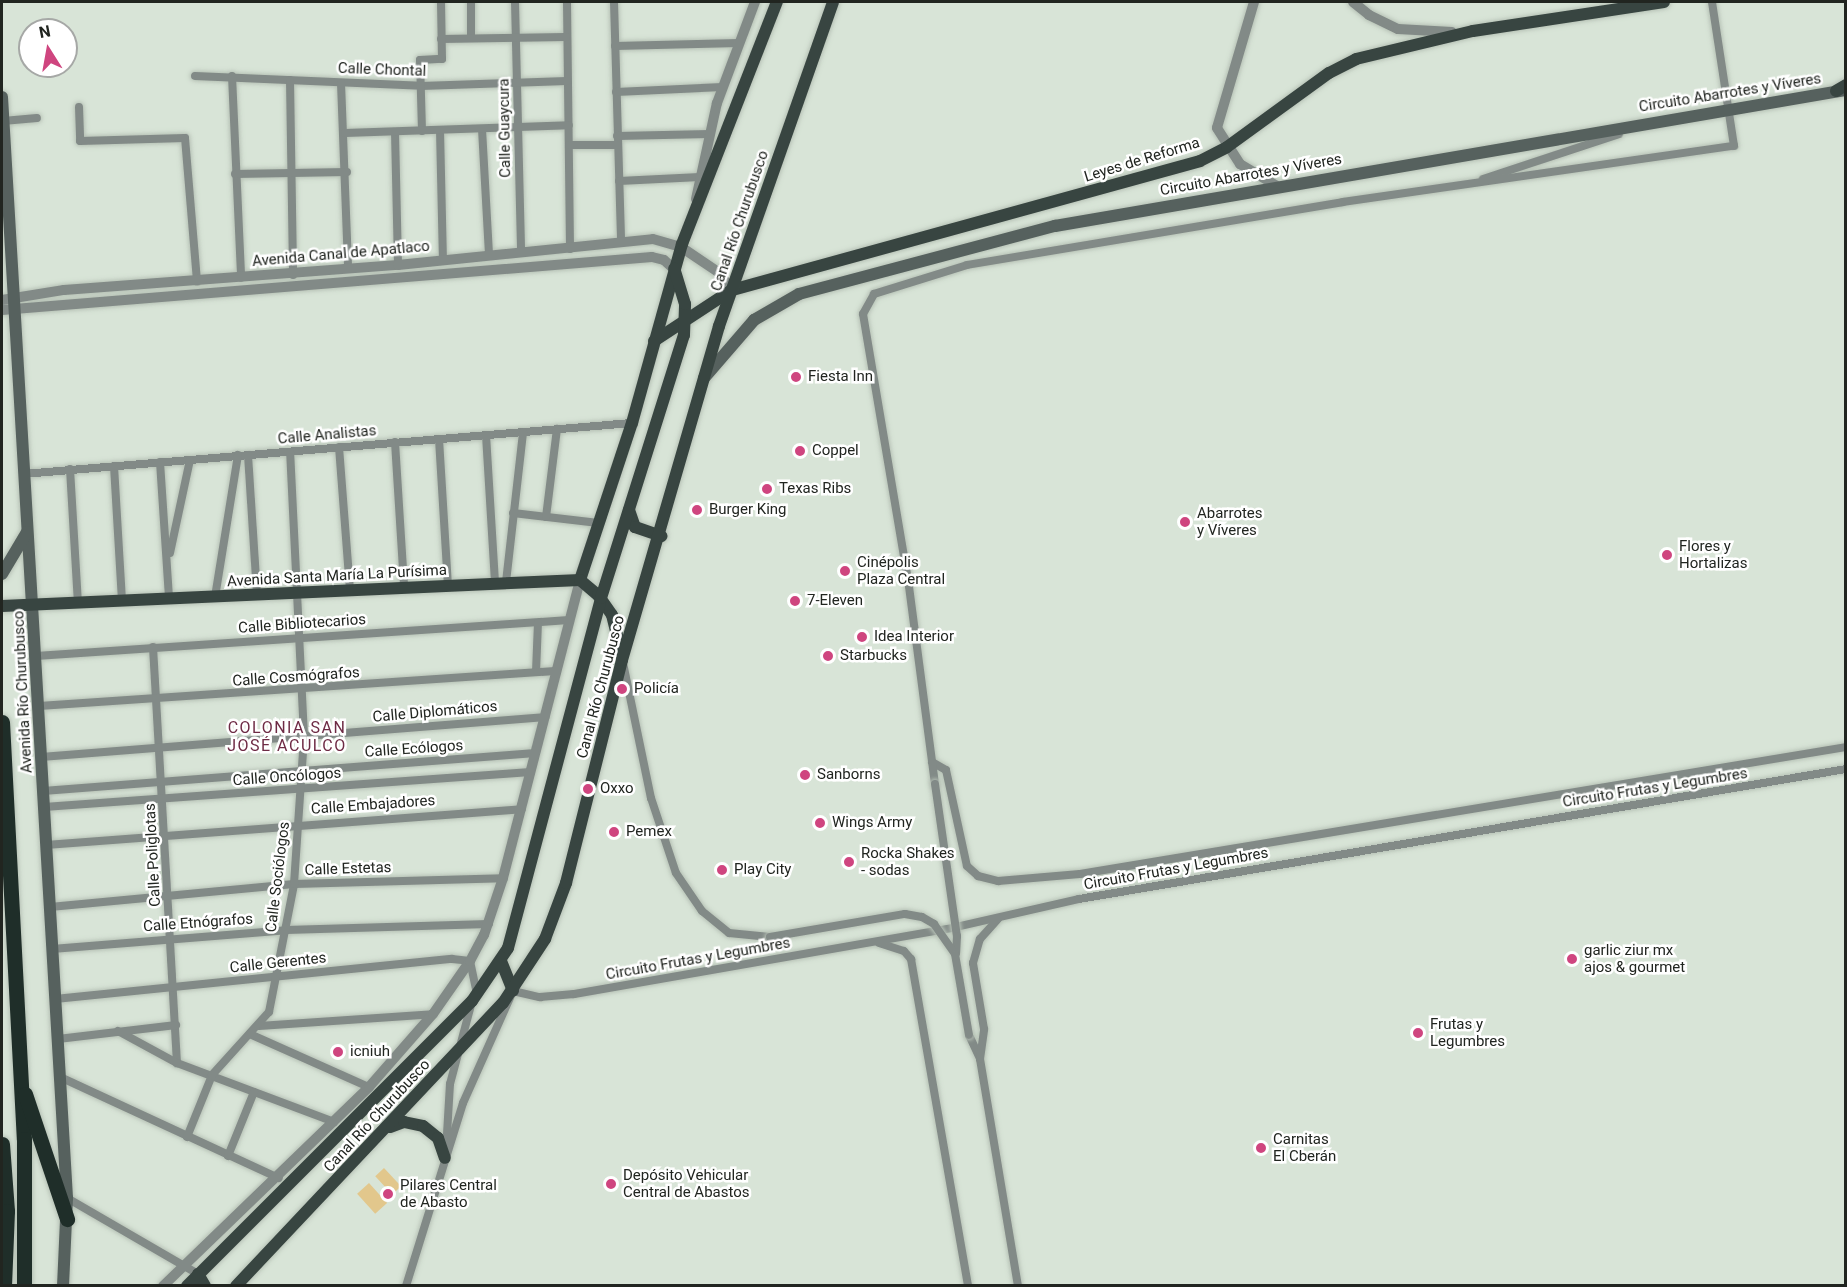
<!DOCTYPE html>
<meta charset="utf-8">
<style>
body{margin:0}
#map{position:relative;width:1847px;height:1287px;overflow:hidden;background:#d8e4d7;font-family:Roboto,sans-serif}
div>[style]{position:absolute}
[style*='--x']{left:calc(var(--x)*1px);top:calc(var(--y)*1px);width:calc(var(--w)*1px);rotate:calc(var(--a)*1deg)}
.green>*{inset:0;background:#e2c78c;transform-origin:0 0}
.roads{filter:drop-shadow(0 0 2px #b7c2b6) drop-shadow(0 0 2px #b7c2b6)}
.minor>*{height:8px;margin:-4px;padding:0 4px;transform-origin:4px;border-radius:4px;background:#828a87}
.tertiary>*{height:10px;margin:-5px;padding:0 5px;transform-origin:5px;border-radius:5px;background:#828a87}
.secondary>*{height:12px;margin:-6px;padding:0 6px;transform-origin:6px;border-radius:6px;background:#56615e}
.primary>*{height:12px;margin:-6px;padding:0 6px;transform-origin:6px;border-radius:6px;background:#384541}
.motorway>*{height:15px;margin:-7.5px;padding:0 7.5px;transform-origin:7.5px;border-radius:7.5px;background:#1f2e29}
.bridges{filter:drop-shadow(0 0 2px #b7c2b6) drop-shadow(0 0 2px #b7c2b6)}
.minor-bridge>*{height:8px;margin:-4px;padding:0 4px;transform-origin:4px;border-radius:4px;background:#828a87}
.dots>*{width:16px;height:16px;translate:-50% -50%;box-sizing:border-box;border:3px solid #fff;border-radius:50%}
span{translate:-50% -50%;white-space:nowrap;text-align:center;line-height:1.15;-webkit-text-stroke:5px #fff;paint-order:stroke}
.street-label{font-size:15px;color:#212520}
.poi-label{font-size:15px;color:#212520}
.left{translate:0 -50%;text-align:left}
.neighbourhood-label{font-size:16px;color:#6e2b45;letter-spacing:1.5px}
.frame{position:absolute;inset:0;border:3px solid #212520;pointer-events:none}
.north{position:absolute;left:18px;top:18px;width:60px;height:60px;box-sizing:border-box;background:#fff;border:2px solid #a6a8a6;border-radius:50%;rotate:349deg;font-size:16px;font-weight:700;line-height:24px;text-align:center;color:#212520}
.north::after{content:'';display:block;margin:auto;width:21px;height:27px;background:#cf457f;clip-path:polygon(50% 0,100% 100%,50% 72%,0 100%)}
</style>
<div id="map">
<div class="green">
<div style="left:384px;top:1168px;width:25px;height:12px;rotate:47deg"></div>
<div style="left:369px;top:1183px;width:27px;height:16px;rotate:48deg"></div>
</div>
<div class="roads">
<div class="minor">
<div style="--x:515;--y:2;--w:251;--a:88.6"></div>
<div style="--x:567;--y:2;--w:247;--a:89.3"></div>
<div style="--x:614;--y:2;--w:240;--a:88.3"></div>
<div style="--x:471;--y:38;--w:36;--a:-90"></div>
<div style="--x:441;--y:39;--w:125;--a:-0.9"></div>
<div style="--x:615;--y:46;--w:124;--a:-1.4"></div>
<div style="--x:195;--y:76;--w:226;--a:2.5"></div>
<div style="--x:421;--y:86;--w:146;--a:-2"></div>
<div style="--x:232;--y:76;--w:202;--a:87.4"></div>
<div style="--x:290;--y:80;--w:195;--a:89.1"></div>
<div style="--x:341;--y:83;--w:186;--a:87.8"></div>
<div style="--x:616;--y:92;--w:107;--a:-2.7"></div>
<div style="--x:79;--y:107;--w:34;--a:88"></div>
<div style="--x:80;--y:141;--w:105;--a:-1.6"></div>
<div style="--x:185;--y:138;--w:144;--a:85.2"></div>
<div style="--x:3;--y:121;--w:34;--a:-5"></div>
<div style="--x:482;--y:129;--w:127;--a:86.8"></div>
<div style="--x:440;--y:130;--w:130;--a:88.7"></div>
<div style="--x:422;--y:131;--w:71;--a:-91.6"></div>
<div style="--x:420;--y:60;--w:22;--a:-3"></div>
<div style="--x:442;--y:59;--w:57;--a:-91"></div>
<div style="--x:395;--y:132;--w:133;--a:88.7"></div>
<div style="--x:345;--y:133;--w:224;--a:-2"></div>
<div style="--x:617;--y:136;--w:93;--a:-1.2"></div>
<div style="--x:569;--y:145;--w:48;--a:0"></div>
<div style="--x:235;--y:174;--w:112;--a:-1"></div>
<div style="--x:1483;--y:179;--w:143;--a:-18.3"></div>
<div style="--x:619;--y:181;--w:81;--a:-2.8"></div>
<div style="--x:486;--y:435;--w:148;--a:86.5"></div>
<div style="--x:439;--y:439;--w:146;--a:86.5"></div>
<div style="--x:395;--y:442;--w:145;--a:86.4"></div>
<div style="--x:339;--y:447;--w:143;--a:85.6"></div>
<div style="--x:248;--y:455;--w:140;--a:86.3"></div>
<div style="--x:160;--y:462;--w:137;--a:86.2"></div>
<div style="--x:114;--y:466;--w:135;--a:86.6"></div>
<div style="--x:70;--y:469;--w:134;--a:86.6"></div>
<div style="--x:23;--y:474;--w:611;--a:-4.79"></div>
<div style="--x:513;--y:513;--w:86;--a:6.7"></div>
<div style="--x:546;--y:517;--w:89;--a:-82.9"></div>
<div style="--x:170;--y:553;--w:95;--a:-77.9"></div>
<div style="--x:506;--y:582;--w:151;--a:-83.5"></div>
<div style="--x:215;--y:597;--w:144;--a:-80.8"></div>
<div style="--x:153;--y:647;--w:417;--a:86.7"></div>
<div style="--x:36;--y:656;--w:534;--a:-3.86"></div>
<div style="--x:623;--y:663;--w:138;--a:78.3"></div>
<div style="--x:651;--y:798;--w:79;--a:71.6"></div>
<div style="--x:676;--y:873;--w:46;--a:55.6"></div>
<div style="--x:702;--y:911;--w:35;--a:39"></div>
<div style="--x:729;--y:933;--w:41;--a:5.6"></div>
<div style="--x:536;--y:672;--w:49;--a:-87.7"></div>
<div style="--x:39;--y:706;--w:517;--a:-3.88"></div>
<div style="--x:41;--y:757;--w:506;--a:-4.54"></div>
<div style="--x:932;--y:762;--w:16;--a:30"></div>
<div style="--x:946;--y:770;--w:98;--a:77.7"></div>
<div style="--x:967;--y:866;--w:15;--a:42"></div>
<div style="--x:978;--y:876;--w:21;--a:14"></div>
<div style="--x:998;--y:881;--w:82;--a:-4.9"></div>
<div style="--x:1080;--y:874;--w:776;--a:-9.41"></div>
<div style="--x:935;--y:784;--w:200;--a:-97.5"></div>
<div style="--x:909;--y:586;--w:276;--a:-99.6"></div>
<div style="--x:863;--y:314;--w:23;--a:-61"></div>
<div style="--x:874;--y:294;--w:97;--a:-17.3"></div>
<div style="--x:967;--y:265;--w:381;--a:-9.5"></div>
<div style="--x:1343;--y:202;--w:395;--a:-8.2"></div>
<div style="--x:1734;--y:146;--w:146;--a:-98.7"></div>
<div style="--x:43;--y:791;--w:494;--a:-4.4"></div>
<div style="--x:44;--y:807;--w:488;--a:-4.1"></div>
<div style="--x:46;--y:845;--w:477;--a:-4.3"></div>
<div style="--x:50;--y:907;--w:245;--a:-5.4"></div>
<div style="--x:294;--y:884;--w:209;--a:-1.6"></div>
<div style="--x:879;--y:943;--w:26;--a:18"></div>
<div style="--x:904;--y:951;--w:11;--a:49"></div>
<div style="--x:911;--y:959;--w:332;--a:80.1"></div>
<div style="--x:52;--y:949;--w:235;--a:-4.6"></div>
<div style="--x:286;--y:930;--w:203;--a:-1.7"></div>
<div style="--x:55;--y:999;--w:399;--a:-5.8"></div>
<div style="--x:452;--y:959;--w:18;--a:6"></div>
<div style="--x:470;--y:961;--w:34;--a:78"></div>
<div style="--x:259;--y:1026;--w:174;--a:-3.9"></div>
<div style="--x:118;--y:1031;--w:67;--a:28.5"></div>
<div style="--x:177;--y:1063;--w:168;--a:20.6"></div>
<div style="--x:252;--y:1035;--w:128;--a:24"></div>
<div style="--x:969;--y:1035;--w:26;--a:65"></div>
<div style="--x:980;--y:1059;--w:230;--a:80.5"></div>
<div style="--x:58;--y:1039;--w:119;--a:-6.8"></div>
<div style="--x:980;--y:1059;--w:30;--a:-82"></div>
<div style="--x:984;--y:1029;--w:67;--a:-99.5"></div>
<div style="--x:973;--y:963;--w:25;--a:-74"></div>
<div style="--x:980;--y:939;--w:27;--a:-48"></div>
<div style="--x:60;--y:1077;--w:241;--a:24.8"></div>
<div style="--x:187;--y:1137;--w:67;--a:-68"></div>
<div style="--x:212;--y:1075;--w:85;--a:-47.9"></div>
<div style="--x:269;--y:1012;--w:130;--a:-78.9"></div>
<div style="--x:294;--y:884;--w:148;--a:-86.1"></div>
<div style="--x:304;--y:736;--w:284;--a:-92.8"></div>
<div style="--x:446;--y:1151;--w:67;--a:-86.6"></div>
<div style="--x:450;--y:1084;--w:82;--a:-75.1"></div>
<div style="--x:228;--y:1156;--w:69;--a:-67.9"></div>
<div style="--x:67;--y:1198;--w:151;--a:30.1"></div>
<div style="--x:406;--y:1286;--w:192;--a:-72.7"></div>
<div style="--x:463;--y:1103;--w:123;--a:-65.9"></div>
<div style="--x:513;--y:991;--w:28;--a:13"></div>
<div style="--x:540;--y:997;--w:34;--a:-5"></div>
<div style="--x:574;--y:994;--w:388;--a:-9.9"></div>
<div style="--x:956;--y:927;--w:126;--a:-12.8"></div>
<div style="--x:1079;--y:899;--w:778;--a:-9.62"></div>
</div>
<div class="tertiary">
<div style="--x:1254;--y:2;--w:131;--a:106.4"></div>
<div style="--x:1217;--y:128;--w:43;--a:57.4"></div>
<div style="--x:1240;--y:164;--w:43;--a:30.7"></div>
<div style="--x:1353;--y:2;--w:21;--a:39"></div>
<div style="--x:1369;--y:15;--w:32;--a:26"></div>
<div style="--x:1398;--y:29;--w:54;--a:3.2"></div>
<div style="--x:696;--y:199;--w:98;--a:-77.7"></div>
<div style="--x:717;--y:103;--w:108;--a:-69.4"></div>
<div style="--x:2;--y:300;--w:63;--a:-9.2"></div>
<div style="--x:64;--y:290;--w:335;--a:-4.3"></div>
<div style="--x:398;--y:265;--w:256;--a:-5.8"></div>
<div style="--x:653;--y:239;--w:29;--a:16"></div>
<div style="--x:681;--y:247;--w:45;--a:34"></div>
<div style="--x:718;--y:272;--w:23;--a:52"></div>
<div style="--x:2;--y:310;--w:652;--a:-4.66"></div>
<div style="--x:652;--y:257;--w:12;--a:14"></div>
<div style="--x:664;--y:260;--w:13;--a:42"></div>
<div style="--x:163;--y:1286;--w:286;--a:-44"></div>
<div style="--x:369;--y:1087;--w:97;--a:-48.8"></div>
<div style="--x:433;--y:1014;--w:65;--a:-55.1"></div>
<div style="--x:470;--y:961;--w:30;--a:-62"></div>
<div style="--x:484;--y:935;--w:60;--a:-71.6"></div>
<div style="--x:503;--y:878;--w:308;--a:-75.5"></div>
</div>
<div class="secondary">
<div style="--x:2;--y:97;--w:1103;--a:86.62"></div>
<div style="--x:67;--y:1198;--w:88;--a:92.6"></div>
<div style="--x:704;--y:378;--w:77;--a:-49.2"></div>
<div style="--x:754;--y:320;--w:52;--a:-30"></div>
<div style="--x:799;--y:294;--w:265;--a:-14.9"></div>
<div style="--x:1055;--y:226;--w:803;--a:-9.76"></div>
<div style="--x:2;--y:574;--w:49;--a:-59.2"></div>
</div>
<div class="primary">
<div style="--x:1836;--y:91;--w:12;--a:-31"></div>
<div style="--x:654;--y:341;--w:93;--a:-33.2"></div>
<div style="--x:732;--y:290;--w:485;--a:-15.4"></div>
<div style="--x:1200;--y:161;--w:30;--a:-27"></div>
<div style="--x:1227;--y:147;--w:126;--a:-36"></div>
<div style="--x:1329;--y:73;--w:30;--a:-27"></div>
<div style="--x:1356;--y:59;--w:120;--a:-13.5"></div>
<div style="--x:1473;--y:31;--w:193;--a:-8.6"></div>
<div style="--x:629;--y:510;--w:18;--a:71"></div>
<div style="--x:635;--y:527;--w:28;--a:19"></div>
<div style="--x:580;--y:580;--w:165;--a:-71.7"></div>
<div style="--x:632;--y:423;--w:186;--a:-74.4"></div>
<div style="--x:682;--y:244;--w:260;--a:-68.6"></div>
<div style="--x:2;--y:606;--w:579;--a:-2.58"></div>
<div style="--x:580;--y:580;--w:23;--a:40"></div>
<div style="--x:598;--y:595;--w:24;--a:55"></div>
<div style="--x:612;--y:615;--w:41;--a:76"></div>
<div style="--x:501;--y:961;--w:32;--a:68"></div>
<div style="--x:390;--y:1127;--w:15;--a:-20"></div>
<div style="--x:404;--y:1122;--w:19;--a:12"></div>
<div style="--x:423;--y:1126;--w:19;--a:39"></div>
<div style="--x:438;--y:1138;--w:21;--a:71"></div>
<div style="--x:198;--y:1274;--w:14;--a:60"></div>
<div style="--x:187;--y:1286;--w:403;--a:-45"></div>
<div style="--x:472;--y:1001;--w:64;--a:-55.8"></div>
<div style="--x:508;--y:948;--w:362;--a:-75.1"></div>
<div style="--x:601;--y:598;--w:276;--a:-72.5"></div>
<div style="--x:684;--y:335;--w:31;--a:-88"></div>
<div style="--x:685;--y:304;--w:37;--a:-107"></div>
<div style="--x:236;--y:1286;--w:389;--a:-46.7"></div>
<div style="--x:503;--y:1003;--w:77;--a:-56.7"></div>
<div style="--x:545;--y:939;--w:60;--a:-69.4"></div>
<div style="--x:566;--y:883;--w:230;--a:-75.9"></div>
<div style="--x:622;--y:660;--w:348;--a:-73.8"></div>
<div style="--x:719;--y:326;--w:343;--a:-70.6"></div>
</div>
<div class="motorway">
<div style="--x:2;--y:722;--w:418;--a:87"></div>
<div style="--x:24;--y:1139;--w:147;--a:90"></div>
<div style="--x:25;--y:1094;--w:132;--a:71.4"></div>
<div style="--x:2;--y:1144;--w:67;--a:85.7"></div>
<div style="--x:7;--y:1211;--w:75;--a:92.3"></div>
</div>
</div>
<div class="bridges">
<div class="minor-bridge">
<div style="--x:935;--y:784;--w:154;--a:81.8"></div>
<div style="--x:957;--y:936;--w:17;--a:93"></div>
<div style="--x:770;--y:937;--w:137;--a:-9.7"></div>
<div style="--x:905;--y:914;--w:17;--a:10"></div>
<div style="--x:922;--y:917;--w:14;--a:30"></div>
<div style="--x:934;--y:924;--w:37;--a:55"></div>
<div style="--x:955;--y:954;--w:82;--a:80.2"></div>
</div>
</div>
<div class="dots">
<div style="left:796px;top:377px;background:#cf457f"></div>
<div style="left:800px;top:451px;background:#cf457f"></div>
<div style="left:767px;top:489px;background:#cf457f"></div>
<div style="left:697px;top:510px;background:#cf457f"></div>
<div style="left:1185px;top:522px;background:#cf457f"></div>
<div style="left:1667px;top:555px;background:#cf457f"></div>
<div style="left:845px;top:571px;background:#cf457f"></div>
<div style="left:795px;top:601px;background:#cf457f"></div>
<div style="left:862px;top:637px;background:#cf457f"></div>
<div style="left:828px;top:656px;background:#cf457f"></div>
<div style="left:622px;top:689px;background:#cf457f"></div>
<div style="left:805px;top:775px;background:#cf457f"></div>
<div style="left:588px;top:789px;background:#cf457f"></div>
<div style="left:820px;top:823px;background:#cf457f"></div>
<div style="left:614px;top:832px;background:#cf457f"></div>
<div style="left:849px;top:862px;background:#cf457f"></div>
<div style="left:722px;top:870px;background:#cf457f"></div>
<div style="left:1572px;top:959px;background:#cf457f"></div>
<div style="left:1418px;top:1033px;background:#cf457f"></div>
<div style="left:338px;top:1052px;background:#cf457f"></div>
<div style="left:1261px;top:1148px;background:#cf457f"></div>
<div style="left:611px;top:1184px;background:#cf457f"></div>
<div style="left:388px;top:1194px;background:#cf457f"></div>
</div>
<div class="street-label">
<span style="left:382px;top:70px;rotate:2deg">Calle Chontal</span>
<span style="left:1730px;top:93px;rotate:-9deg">Circuito Abarrotes y Víveres</span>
<span style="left:505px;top:128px;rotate:-91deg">Calle Guaycura</span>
<span style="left:1142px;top:160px;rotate:-17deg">Leyes de Reforma</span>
<span style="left:1251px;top:175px;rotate:-10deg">Circuito Abarrotes y Víveres</span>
<span style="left:740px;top:221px;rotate:-71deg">Canal Río Churubusco</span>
<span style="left:341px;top:254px;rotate:-5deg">Avenida Canal de Apatlaco</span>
<span style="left:327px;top:435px;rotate:-5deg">Calle Analistas</span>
<span style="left:337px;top:576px;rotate:-3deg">Avenida Santa María La Purísima</span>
<span style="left:302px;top:624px;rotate:-4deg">Calle Bibliotecarios</span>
<span style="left:296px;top:677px;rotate:-4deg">Calle Cosmógrafos</span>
<span style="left:601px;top:687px;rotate:-75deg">Canal Río Churubusco</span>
<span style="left:23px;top:692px;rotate:-93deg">Avenida Río Churubusco</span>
<span style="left:435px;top:712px;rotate:-5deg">Calle Diplomáticos</span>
<span style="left:414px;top:749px;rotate:-4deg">Calle Ecólogos</span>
<span style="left:287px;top:777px;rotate:-4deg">Calle Oncólogos</span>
<span style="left:1655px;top:788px;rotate:-9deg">Circuito Frutas y Legumbres</span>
<span style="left:373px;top:805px;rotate:-4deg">Calle Embajadores</span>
<span style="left:153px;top:855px;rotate:-93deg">Calle Poliglotas</span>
<span style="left:348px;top:869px;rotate:-2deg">Calle Estetas</span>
<span style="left:1176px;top:869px;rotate:-10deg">Circuito Frutas y Legumbres</span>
<span style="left:278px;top:877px;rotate:-83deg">Calle Sociólogos</span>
<span style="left:198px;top:923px;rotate:-4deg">Calle Etnógrafos</span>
<span style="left:698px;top:959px;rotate:-10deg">Circuito Frutas y Legumbres</span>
<span style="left:278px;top:963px;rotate:-6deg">Calle Gerentes</span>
<span style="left:377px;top:1116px;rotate:-47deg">Canal Río Churubusco</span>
</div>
<div class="poi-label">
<span class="left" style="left:808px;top:377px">Fiesta Inn</span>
<span class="left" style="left:812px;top:451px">Coppel</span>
<span class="left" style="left:779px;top:489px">Texas Ribs</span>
<span class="left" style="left:709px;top:510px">Burger King</span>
<span class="left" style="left:1197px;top:522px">Abarrotes<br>y Víveres</span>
<span class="left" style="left:1679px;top:555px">Flores y<br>Hortalizas</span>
<span class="left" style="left:857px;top:571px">Cinépolis<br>Plaza Central</span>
<span class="left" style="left:807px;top:601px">7-Eleven</span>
<span class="left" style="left:874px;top:637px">Idea Interior</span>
<span class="left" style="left:840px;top:656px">Starbucks</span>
<span class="left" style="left:634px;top:689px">Policía</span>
<span class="left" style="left:817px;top:775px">Sanborns</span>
<span class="left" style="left:600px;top:789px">Oxxo</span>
<span class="left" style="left:832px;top:823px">Wings Army</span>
<span class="left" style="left:626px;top:832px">Pemex</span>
<span class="left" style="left:861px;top:862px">Rocka Shakes<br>- sodas</span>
<span class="left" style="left:734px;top:870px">Play City</span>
<span class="left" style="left:1584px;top:959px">garlic ziur mx<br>ajos &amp; gourmet</span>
<span class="left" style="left:1430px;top:1033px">Frutas y<br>Legumbres</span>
<span class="left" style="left:350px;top:1052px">icniuh</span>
<span class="left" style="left:1273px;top:1148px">Carnitas<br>El Cberán</span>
<span class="left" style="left:623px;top:1184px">Depósito Vehicular<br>Central de Abastos</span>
<span class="left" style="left:400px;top:1194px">Pilares Central<br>de Abasto</span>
</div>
<div class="neighbourhood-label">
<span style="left:287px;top:737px">COLONIA SAN<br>JOSÉ ACULCO</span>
</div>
<div class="frame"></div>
<div class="north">N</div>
</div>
